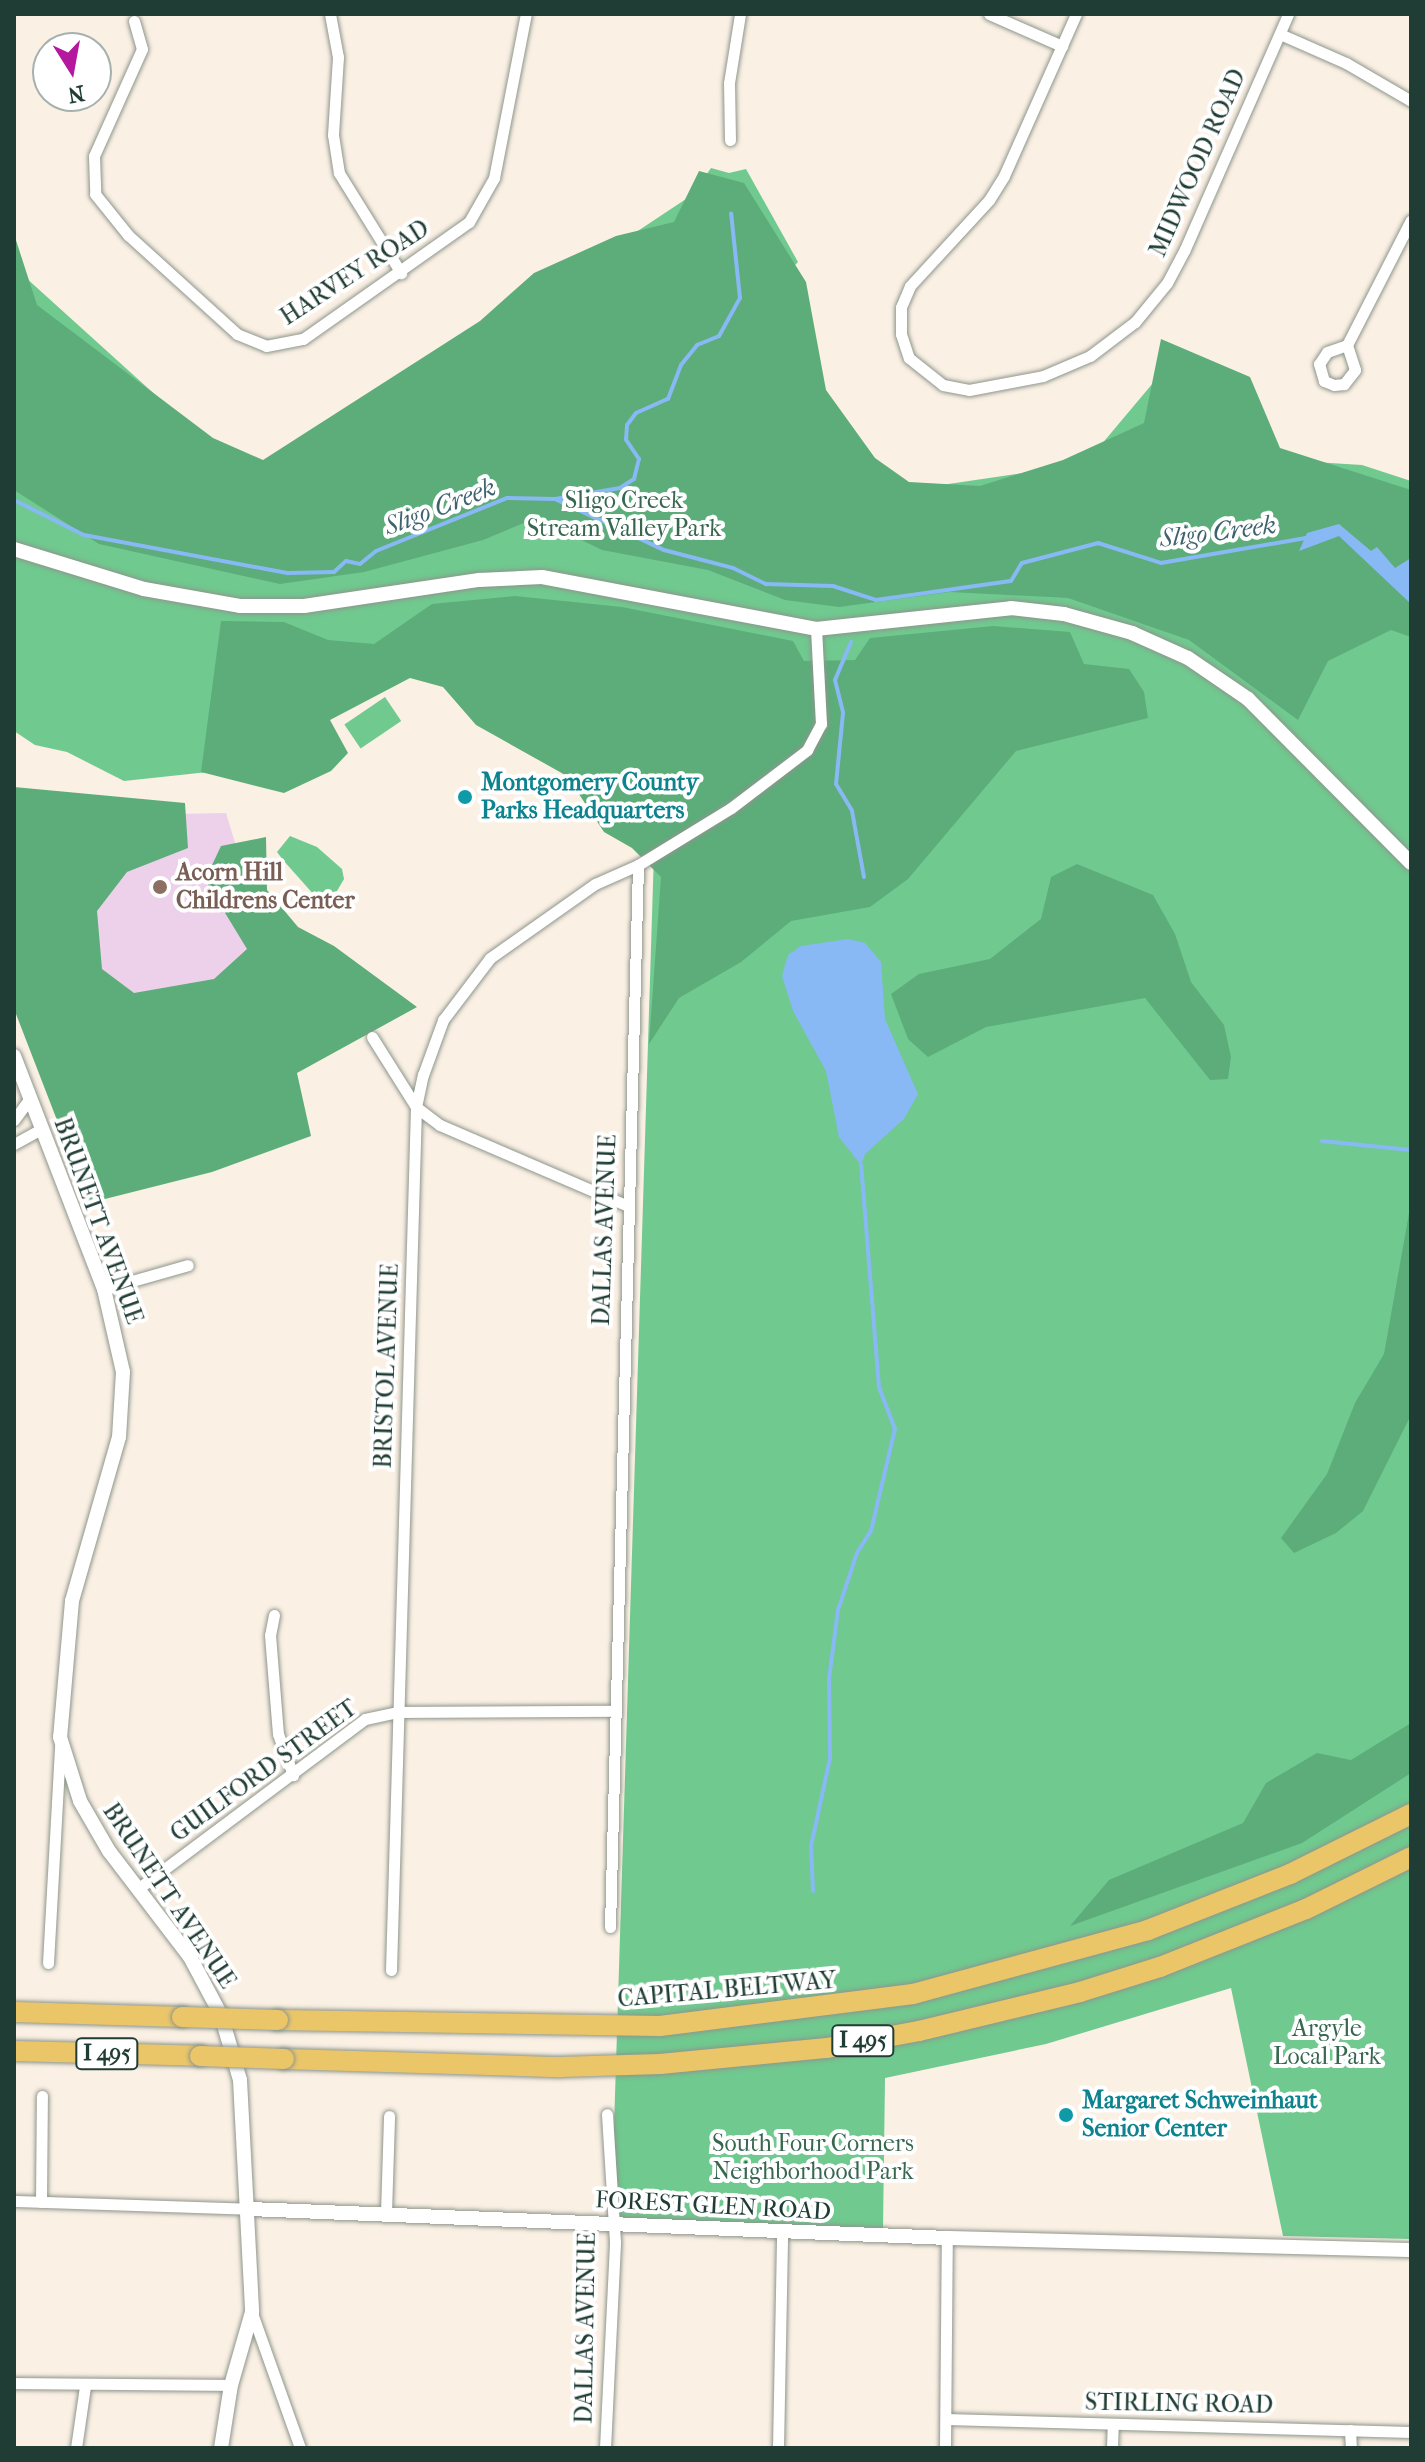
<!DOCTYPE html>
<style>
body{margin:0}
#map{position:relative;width:1425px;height:2462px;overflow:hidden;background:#fbf0e4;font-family:"IM FELL French Canon",serif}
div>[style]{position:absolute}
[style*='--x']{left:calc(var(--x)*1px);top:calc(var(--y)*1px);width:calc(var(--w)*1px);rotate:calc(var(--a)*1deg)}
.built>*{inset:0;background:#edd0e9}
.green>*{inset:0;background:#70c98f;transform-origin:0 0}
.forest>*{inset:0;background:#5cad7a}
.water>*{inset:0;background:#88b9f4}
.stream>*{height:4px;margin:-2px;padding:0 2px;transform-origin:2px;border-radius:2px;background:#88b9f4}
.roads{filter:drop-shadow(0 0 2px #8d968c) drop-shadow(0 0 2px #8d968c)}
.minor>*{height:11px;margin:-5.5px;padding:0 5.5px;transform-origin:5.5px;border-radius:5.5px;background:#fff}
.tertiary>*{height:14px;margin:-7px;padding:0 7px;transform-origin:7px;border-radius:7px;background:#fff}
.motorway>*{height:20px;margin:-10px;padding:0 10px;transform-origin:10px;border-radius:10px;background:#ebc669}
.bridges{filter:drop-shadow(0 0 2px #8d968c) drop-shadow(0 0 2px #8d968c)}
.motorway-bridge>*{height:20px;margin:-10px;padding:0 10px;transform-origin:10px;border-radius:10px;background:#ebc669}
.dots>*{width:22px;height:22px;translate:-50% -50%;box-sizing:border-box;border:4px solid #fff;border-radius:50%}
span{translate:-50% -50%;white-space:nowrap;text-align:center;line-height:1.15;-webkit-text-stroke:8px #fff;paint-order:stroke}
.shield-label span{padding:2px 6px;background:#fff;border:2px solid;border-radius:6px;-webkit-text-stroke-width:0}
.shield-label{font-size:22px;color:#1f3d34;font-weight:700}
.street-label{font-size:24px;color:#1f3d34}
.park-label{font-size:24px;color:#37674f}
.culture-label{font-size:24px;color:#0d838f;font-weight:700}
.left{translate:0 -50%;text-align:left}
.education-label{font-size:24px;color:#785e54;font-weight:700}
.water-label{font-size:26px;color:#3e626e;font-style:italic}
.frame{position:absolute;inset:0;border:16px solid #1f3d34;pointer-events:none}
.north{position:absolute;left:32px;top:32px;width:80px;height:80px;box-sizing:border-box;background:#fff;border:2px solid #a5b1ae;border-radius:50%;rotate:169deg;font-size:22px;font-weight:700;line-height:32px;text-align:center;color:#1f3d34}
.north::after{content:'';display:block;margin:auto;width:28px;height:36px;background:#b5179e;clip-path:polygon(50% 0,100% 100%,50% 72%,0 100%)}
</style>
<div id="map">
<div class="built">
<div style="clip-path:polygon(226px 813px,278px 984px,94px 1025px,76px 816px)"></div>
</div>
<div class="green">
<div style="clip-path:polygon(711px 168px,729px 173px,746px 169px,798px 262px,789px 271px,813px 373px,894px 492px,1085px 464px,1153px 383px,1249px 458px,1362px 465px,1411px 481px,1411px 2239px,1283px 2236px,1231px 1988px,1046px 2044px,885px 2078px,883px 2228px,611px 2223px,654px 852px,636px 844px,428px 643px,208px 772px,124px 781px,67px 752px,35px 745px,14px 731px,14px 267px,255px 485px,692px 195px)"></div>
<div style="left:385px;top:697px;width:29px;height:49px;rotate:56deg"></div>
<div style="clip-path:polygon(290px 836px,317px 847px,342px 869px,344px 879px,337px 891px,315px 896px,283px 860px,277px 852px)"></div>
</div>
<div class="forest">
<div style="clip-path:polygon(699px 171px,744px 183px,806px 282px,826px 390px,875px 458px,909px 482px,980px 486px,1063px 460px,1144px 423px,1161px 339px,1250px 377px,1280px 448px,1411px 490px,1411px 637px,1391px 630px,1328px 661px,1298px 720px,1189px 640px,1068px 598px,950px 592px,839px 607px,785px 600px,708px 570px,602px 550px,536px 518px,483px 540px,364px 572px,280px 584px,99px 544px,14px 490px,14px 234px,37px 305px,213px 438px,263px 460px,480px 321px,534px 273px,616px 236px,674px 222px)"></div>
<div style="clip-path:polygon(515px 596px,622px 607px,793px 641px,804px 661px,855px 660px,870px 638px,993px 626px,1070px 632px,1084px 664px,1129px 669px,1144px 692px,1148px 718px,1016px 751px,908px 879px,870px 907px,791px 921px,741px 962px,679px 998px,649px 1044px,661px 877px,632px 848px,604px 832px,567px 776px,476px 725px,443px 687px,410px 678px,330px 720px,348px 753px,331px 771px,284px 793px,201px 772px,221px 621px,284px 622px,328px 640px,374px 644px,432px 604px)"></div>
<div style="clip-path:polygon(14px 787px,185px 803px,188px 848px,127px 872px,97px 911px,102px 969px,134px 993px,214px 979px,247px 949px,205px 880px,221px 846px,266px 837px,267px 890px,298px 927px,334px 946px,417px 1007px,297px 1073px,311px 1136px,212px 1172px,89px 1203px,16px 1014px)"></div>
<div style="clip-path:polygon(1077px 864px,1153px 895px,1175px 934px,1191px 982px,1224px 1025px,1231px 1057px,1228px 1079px,1210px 1080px,1145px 998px,986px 1027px,928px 1057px,908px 1039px,891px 994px,919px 974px,990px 959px,1041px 919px,1051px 877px)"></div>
<div style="clip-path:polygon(1411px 1202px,1411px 1415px,1363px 1511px,1336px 1533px,1294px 1553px,1281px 1538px,1327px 1474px,1355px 1403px,1384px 1354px)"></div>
<div style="clip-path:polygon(1411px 1723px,1411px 1773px,1302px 1843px,1070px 1926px,1109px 1880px,1243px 1823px,1266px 1783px,1317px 1753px,1351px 1760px)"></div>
</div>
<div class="water">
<div style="clip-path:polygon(1339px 524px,1371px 551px,1377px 547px,1395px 568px,1411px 558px,1411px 604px,1339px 536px,1299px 551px,1307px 533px)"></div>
<div style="clip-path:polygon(848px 939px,865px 943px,881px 962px,885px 1019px,918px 1094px,904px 1119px,865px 1154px,861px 1165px,839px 1137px,826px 1071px,793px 1011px,782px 976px,788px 955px,801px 946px)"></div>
</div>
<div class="stream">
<div style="--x:555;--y:499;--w:66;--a:-9.6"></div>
<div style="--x:620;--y:488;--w:17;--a:-33"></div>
<div style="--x:634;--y:479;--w:21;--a:-76"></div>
<div style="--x:639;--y:459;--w:23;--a:-124"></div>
<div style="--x:626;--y:440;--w:15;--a:-86"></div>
<div style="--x:627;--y:425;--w:15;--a:-53"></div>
<div style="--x:636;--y:413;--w:35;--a:-24"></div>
<div style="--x:668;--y:399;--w:36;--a:-69"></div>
<div style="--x:681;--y:365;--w:26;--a:-51"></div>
<div style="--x:697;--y:345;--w:24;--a:-22"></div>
<div style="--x:719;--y:336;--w:43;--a:-61.1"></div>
<div style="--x:740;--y:298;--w:85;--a:-96"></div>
<div style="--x:14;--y:500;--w:78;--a:26.6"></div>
<div style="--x:84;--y:535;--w:208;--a:10.6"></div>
<div style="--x:288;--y:573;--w:46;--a:-1.2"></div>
<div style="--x:334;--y:572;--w:16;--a:-43"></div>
<div style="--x:346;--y:561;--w:14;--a:12"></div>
<div style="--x:360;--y:564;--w:21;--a:-39"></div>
<div style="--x:376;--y:551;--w:141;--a:-22"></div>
<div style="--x:507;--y:498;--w:48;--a:1.2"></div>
<div style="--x:555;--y:499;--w:120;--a:25.1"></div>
<div style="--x:664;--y:550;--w:71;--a:14.6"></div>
<div style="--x:733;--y:568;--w:37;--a:26"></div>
<div style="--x:766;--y:584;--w:67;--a:1.7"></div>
<div style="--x:833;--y:586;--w:45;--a:18"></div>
<div style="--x:876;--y:600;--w:136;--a:-8"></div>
<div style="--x:1011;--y:581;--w:21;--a:-59"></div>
<div style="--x:1022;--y:563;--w:79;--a:-14.7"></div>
<div style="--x:1098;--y:543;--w:66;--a:17.6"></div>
<div style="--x:1161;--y:563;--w:147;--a:-9.8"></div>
<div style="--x:851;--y:642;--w:41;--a:112.8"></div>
<div style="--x:835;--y:680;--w:34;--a:76"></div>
<div style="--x:843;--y:713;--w:71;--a:95.6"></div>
<div style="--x:836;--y:784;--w:31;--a:59"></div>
<div style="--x:852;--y:811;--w:67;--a:79.7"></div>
<div style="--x:1322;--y:1141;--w:89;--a:5.8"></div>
<div style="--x:813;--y:1891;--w:45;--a:-92.5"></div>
<div style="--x:811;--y:1846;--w:90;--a:-77.8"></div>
<div style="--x:830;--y:1758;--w:79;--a:-90.7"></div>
<div style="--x:829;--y:1679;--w:70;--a:-82.6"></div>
<div style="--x:838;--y:1610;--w:60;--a:-71.6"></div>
<div style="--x:857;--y:1553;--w:26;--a:-58"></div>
<div style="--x:871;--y:1531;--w:105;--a:-76.8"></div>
<div style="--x:895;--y:1429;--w:45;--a:-110.9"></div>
<div style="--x:879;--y:1387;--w:223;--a:-94.6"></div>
</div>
<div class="roads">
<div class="minor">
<div style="--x:330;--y:14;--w:44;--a:79.5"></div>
<div style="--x:338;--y:57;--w:78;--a:93.7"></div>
<div style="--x:333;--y:135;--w:38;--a:81"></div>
<div style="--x:339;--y:173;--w:118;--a:58.2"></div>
<div style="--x:989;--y:14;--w:80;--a:23.7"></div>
<div style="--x:1076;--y:14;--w:177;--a:114"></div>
<div style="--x:1004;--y:176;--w:28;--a:122"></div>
<div style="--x:989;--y:200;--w:117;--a:132.6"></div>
<div style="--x:910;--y:286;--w:23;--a:113"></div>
<div style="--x:901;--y:307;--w:27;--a:90"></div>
<div style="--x:901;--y:334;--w:25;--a:72"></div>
<div style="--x:909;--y:358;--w:43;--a:38.5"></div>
<div style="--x:943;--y:385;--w:26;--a:11"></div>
<div style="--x:969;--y:390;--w:75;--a:-10.7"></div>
<div style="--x:1043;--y:376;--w:51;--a:-23.1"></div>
<div style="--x:1090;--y:356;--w:56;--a:-37.1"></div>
<div style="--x:1135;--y:322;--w:50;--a:-50.6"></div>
<div style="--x:1167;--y:283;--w:38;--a:-62"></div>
<div style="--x:1185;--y:249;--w:257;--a:-66.3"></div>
<div style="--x:134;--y:21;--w:29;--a:74"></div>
<div style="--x:142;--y:49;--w:117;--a:114.2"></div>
<div style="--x:94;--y:156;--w:38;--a:88"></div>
<div style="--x:95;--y:194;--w:53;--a:51.2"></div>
<div style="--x:128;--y:235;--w:147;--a:42.2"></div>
<div style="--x:237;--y:334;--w:31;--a:22"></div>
<div style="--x:266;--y:346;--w:38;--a:-11"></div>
<div style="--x:303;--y:339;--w:203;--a:-35.2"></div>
<div style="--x:469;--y:222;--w:51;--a:-60.4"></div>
<div style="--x:494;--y:178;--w:167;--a:-79"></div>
<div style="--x:1280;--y:34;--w:72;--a:23.7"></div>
<div style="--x:1346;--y:63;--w:75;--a:30.3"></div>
<div style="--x:730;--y:140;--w:57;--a:-91"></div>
<div style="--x:729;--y:83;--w:70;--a:-80.9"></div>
<div style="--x:1347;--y:345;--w:140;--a:-62.9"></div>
<div style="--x:1347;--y:345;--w:26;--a:72"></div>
<div style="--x:1355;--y:370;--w:18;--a:128"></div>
<div style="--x:1344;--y:384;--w:10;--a:174"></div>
<div style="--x:1334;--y:385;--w:11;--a:-158"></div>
<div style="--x:1324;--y:381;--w:18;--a:-106"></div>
<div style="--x:1319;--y:364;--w:14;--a:-56"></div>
<div style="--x:1327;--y:352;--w:21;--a:-19"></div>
<div style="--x:372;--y:1037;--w:83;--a:57.8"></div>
<div style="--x:416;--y:1107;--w:30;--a:37"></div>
<div style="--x:440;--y:1125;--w:205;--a:23.3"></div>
<div style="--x:14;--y:1120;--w:27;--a:-54"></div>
<div style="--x:14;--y:1144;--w:31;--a:-29"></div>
<div style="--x:104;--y:1289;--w:87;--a:-15.9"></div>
<div style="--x:274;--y:1615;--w:20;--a:101"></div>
<div style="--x:270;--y:1635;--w:99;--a:85.4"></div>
<div style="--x:278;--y:1734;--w:44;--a:69.9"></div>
<div style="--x:139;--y:1888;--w:282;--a:-36.8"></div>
<div style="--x:365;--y:1719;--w:35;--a:-12"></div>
<div style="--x:399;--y:1712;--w:216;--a:-0.3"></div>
<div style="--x:610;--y:1927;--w:1062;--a:-88.49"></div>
<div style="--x:638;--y:865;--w:109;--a:-31.5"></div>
<div style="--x:731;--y:808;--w:96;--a:-37.3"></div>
<div style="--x:807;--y:750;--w:30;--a:-62"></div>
<div style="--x:821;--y:724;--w:95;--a:-93"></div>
<div style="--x:48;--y:1963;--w:218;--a:-86.8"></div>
<div style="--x:391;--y:1970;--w:863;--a:-88.34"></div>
<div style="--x:416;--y:1107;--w:33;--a:-78"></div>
<div style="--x:423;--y:1075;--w:59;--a:-70"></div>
<div style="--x:443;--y:1020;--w:78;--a:-52.8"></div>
<div style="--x:490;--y:958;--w:128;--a:-35.2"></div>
<div style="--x:595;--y:884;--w:47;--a:-23.8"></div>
<div style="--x:14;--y:2201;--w:236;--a:1.9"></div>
<div style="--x:41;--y:2202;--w:106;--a:-89.5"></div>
<div style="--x:386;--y:2213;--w:97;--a:-88.2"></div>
<div style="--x:252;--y:2313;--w:143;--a:70.4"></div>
<div style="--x:14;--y:2383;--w:217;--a:0.5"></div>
<div style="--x:946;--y:2419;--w:465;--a:1.6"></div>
<div style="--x:1350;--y:2430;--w:18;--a:87"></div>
<div style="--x:76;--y:2448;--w:63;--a:-81.7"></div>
<div style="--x:605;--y:2448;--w:206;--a:-87.2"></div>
<div style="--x:615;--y:2242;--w:128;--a:-93.6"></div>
<div style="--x:778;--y:2448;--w:217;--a:-88.9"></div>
<div style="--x:945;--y:2448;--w:210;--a:-89.5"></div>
<div style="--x:1112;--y:2448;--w:24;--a:-88"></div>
</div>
<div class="tertiary">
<div style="--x:14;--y:549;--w:136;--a:17.1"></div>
<div style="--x:144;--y:589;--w:97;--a:10"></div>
<div style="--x:240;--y:606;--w:64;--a:0"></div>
<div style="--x:304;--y:606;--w:177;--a:-8.5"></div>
<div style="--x:479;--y:580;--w:63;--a:-2.7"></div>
<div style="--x:542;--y:577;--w:279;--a:10.7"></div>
<div style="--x:816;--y:629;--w:196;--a:-6.1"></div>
<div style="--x:1011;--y:608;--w:53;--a:6.5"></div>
<div style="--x:1064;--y:614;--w:71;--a:15.6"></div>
<div style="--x:1132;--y:633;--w:61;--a:24.1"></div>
<div style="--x:1188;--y:658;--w:73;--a:34.3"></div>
<div style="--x:1248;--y:699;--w:231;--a:45.2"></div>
<div style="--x:14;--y:1056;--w:250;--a:68.9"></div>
<div style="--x:104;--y:1289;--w:85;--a:77.1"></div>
<div style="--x:123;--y:1372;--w:65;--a:93.5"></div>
<div style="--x:119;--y:1437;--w:171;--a:106"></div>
<div style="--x:72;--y:1601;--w:137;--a:95"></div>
<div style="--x:60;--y:1737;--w:67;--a:72.6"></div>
<div style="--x:80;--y:1801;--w:58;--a:59.9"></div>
<div style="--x:109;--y:1851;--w:133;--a:52.6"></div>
<div style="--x:190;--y:1957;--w:66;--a:61.9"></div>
<div style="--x:221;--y:2015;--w:68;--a:73.7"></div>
<div style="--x:240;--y:2080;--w:232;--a:87"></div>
<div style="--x:252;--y:2312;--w:76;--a:106"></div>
<div style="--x:231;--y:2385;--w:64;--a:99"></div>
<div style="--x:250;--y:2209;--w:698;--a:2.38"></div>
<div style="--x:947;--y:2238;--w:464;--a:1.5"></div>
</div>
<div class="motorway">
<div style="--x:14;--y:2012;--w:168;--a:1.7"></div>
<div style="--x:278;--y:2020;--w:382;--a:0.9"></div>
<div style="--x:660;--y:2026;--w:255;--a:-7.2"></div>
<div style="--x:913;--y:1994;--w:244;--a:-15.2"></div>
<div style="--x:1148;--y:1930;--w:153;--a:-21.5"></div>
<div style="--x:1290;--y:1874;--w:135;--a:-26.4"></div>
<div style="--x:14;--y:2051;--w:186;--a:1.5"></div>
<div style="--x:284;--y:2059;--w:276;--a:1.7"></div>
<div style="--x:560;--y:2067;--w:100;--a:-1.7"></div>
<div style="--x:660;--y:2064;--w:168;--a:-5.5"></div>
<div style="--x:827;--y:2048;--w:94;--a:-10.5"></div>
<div style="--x:919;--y:2031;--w:166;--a:-13.6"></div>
<div style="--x:1080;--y:1992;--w:84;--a:-17.4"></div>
<div style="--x:1160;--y:1967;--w:157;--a:-21.7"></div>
<div style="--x:1306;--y:1909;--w:117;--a:-26.3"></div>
</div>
</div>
<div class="bridges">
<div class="motorway-bridge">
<div style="--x:182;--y:2017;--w:96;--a:1.8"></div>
<div style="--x:200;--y:2056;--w:84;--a:2"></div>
</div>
</div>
<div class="dots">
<div style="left:465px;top:797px;background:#0f9aa8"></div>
<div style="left:160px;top:887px;background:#8d6e63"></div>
<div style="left:1066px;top:2115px;background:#0f9aa8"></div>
</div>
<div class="shield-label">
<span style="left:863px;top:2041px">I 495</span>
<span style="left:107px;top:2054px">I 495</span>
</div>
<div class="street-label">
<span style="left:1198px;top:163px;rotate:-66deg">MIDWOOD ROAD</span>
<span style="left:355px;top:273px;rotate:-33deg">HARVEY ROAD</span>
<span style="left:98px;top:1221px;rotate:70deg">BRUNETT AVENUE</span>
<span style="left:605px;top:1230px;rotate:-88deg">DALLAS AVENUE</span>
<span style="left:387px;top:1366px;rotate:-88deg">BRISTOL AVENUE</span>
<span style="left:264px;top:1771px;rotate:-36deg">GUILFORD STREET</span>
<span style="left:169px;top:1896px;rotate:56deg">BRUNETT AVENUE</span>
<span style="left:727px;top:1990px;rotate:-5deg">CAPITAL BELTWAY</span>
<span style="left:713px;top:2206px;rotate:3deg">FOREST GLEN ROAD</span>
<span style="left:586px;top:2328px;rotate:-89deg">DALLAS AVENUE</span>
<span style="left:1179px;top:2404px;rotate:1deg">STIRLING ROAD</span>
</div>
<div class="park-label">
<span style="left:624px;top:515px">Sligo Creek<br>Stream Valley Park</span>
<span style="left:1327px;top:2043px">Argyle<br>Local Park</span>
<span style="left:813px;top:2158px">South Four Corners<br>Neighborhood Park</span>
</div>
<div class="culture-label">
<span class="left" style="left:481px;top:797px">Montgomery County<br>Parks Headquarters</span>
<span class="left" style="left:1082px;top:2115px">Margaret Schweinhaut<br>Senior Center</span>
</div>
<div class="education-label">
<span class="left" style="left:176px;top:887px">Acorn Hill<br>Childrens Center</span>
</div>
<div class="water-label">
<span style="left:440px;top:507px;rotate:-21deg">Sligo Creek</span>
<span style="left:1218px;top:532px;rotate:-7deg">Sligo Creek</span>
</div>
<div class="frame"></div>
<div class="north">N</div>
</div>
